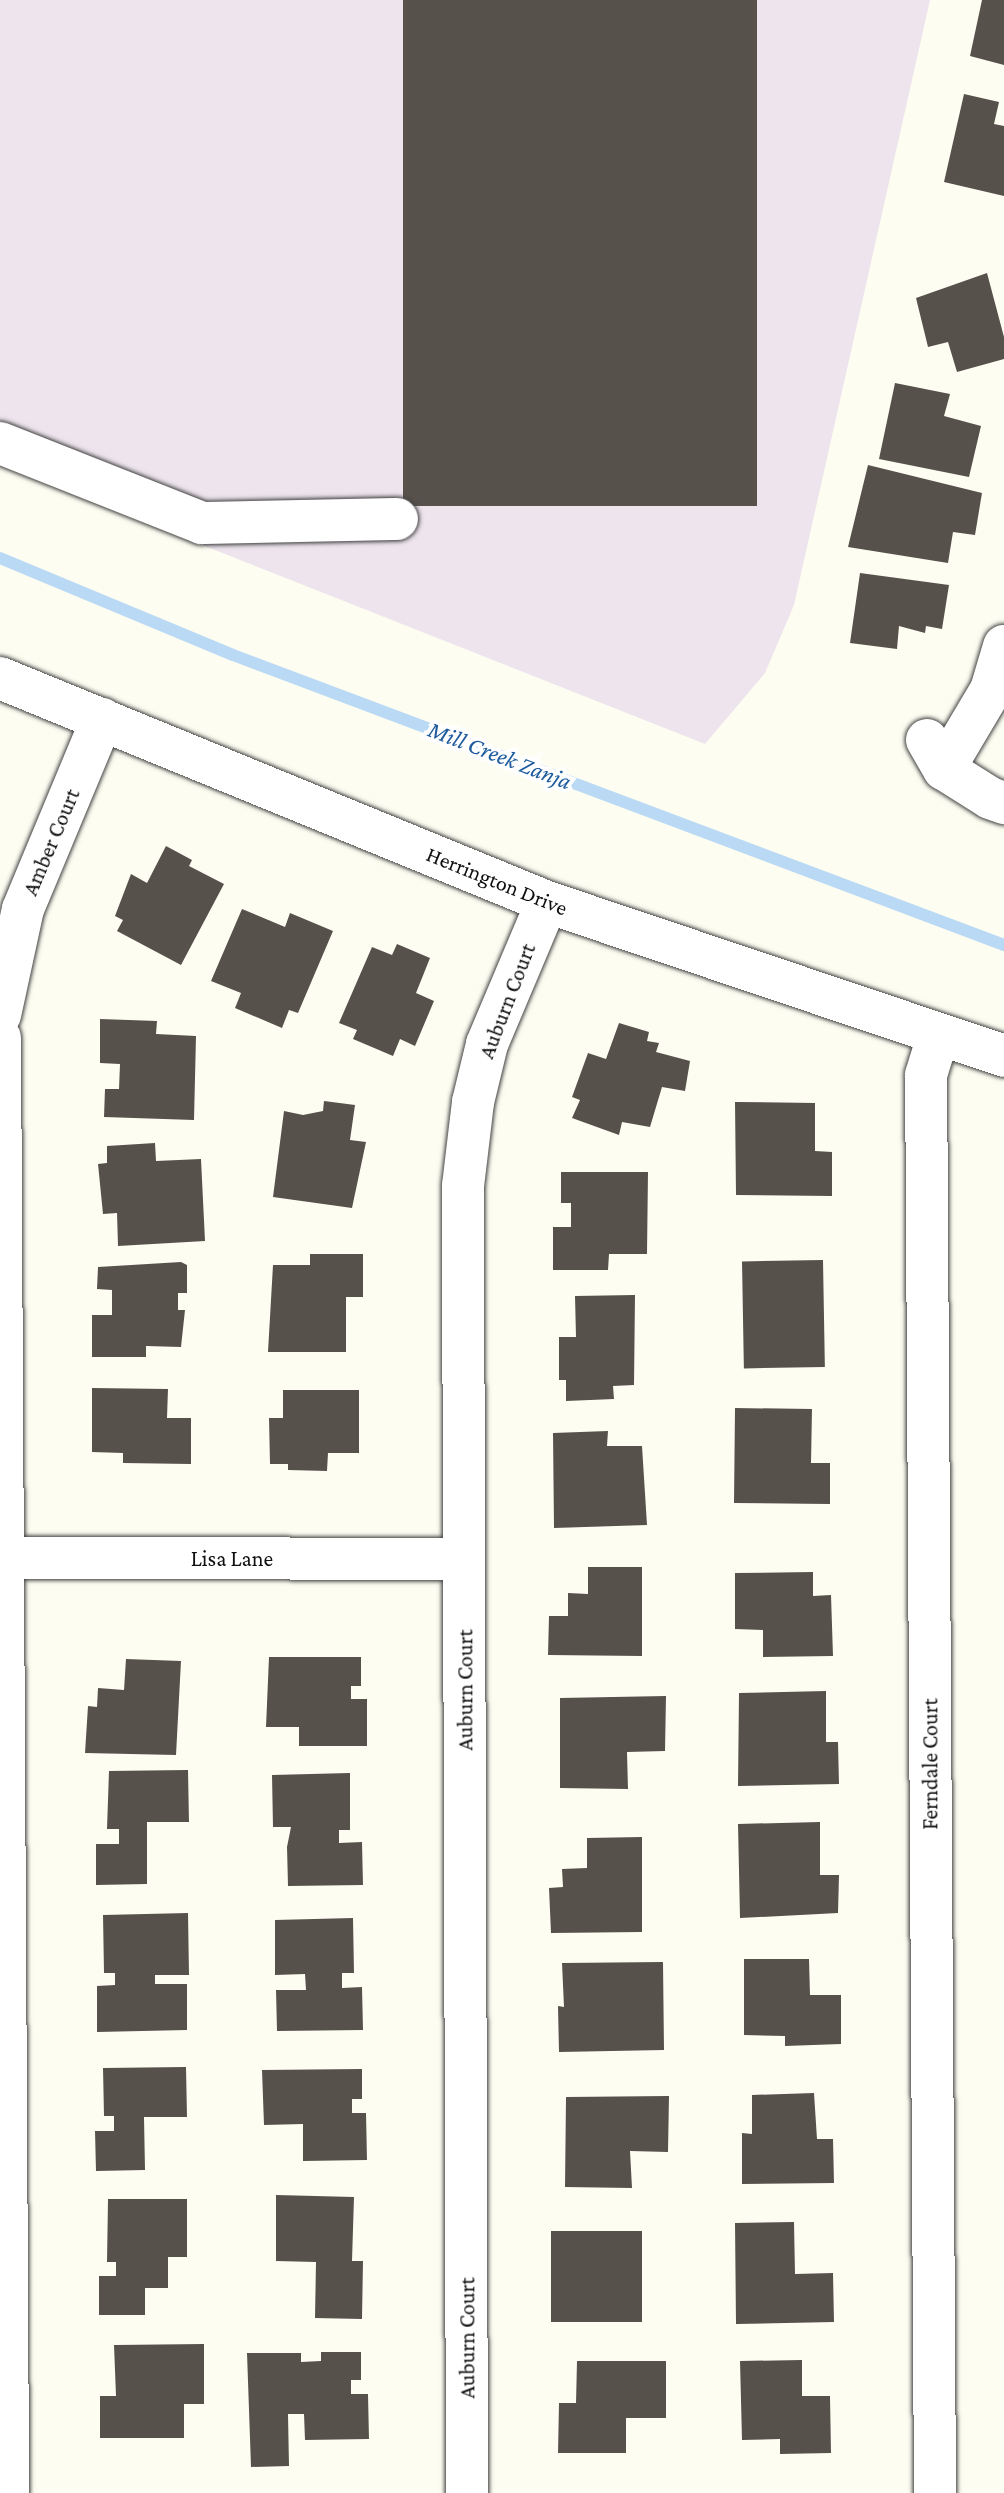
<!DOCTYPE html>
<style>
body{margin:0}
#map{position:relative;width:1004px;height:2493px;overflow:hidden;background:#fefdf2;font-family:"Crimson Pro",serif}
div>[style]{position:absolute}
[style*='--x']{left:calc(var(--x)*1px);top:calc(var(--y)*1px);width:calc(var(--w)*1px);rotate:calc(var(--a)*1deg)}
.industrial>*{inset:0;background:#ede4ed}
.stream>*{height:12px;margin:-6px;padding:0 6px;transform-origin:6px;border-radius:6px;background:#b9d9f4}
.building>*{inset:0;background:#57514c;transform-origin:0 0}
.roads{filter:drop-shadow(0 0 2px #424242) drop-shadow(0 0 2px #424242)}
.minor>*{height:42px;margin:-21px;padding:0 21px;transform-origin:21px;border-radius:21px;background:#fff}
span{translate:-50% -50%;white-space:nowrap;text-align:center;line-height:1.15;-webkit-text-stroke:8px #fff;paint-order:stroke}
.street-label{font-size:22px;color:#0f0f0f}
.water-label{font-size:24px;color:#1d5b9c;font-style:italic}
</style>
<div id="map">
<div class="industrial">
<div style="clip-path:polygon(0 0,930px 0,794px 605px,765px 673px,705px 744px,0 465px)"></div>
</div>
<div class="stream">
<div style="--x:0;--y:558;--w:252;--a:22.6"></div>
<div style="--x:233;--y:655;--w:824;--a:20.61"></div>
</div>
<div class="building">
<div style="left:403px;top:0;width:354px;height:506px"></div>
<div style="clip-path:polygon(982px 0,1004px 0,1004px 65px,970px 56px)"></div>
<div style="clip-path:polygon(964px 94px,999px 102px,994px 124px,1004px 126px,1004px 196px,944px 182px)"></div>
<div style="clip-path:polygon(987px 273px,1004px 337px,1004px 359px,957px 372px,948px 342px,928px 347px,916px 298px)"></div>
<div style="clip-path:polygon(895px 383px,950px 394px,944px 416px,981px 426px,969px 477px,879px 459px)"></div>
<div style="clip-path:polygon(868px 465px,982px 493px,975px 535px,953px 532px,948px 563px,848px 547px)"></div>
<div style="clip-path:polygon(860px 573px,949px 585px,942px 629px,926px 626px,925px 633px,899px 626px,897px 649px,850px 643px)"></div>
<div style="clip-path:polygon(166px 846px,192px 860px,189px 866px,224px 884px,181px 965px,117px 931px,123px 920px,115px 916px,131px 874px,147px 883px)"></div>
<div style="clip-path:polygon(242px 909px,285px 927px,290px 913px,333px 931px,298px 1013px,289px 1010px,282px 1028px,235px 1008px,241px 993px,211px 981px)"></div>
<div style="clip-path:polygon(397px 944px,430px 958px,416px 993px,434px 1001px,415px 1046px,400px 1039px,393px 1056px,353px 1039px,357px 1030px,339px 1023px,372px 947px,392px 955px)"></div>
<div style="clip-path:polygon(100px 1019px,157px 1021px,156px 1034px,196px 1036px,194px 1120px,104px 1117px,105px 1089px,119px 1089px,120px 1064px,100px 1063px)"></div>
<div style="clip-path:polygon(619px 1023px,649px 1032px,647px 1041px,659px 1043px,656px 1052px,690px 1061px,685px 1091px,662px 1087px,650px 1127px,622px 1122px,619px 1135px,572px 1118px,580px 1100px,572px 1097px,588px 1053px,606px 1059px)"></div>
<div style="clip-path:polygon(324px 1101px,355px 1105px,350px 1140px,366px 1142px,352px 1208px,273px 1197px,284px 1111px,303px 1115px,323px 1111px)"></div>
<div style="clip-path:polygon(735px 1102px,815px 1103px,815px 1151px,832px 1152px,832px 1196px,736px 1195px)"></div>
<div style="clip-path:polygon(155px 1143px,156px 1161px,201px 1159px,205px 1241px,118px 1246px,117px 1213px,103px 1214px,98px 1164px,107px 1163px,107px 1146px)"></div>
<div style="clip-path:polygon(561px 1172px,648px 1172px,647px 1254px,609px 1254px,608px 1270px,553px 1270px,553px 1227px,571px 1227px,571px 1203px,561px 1203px)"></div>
<div style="clip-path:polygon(310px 1254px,363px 1254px,363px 1297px,346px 1297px,346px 1352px,268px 1352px,273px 1265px,310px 1265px)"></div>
<div style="left:823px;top:1260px;width:107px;height:81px;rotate:89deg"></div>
<div style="clip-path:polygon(181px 1262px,187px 1265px,187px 1293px,178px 1293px,178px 1310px,185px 1310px,181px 1347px,146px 1346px,146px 1357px,92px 1357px,92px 1315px,112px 1315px,112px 1290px,97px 1289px,98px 1267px)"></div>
<div style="clip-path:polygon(635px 1295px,634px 1385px,613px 1386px,614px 1399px,566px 1401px,566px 1380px,559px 1380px,559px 1337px,576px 1337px,575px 1296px)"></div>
<div style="clip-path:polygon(92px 1388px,168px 1389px,167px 1418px,191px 1418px,191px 1464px,123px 1463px,123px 1453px,92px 1452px)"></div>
<div style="clip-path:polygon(283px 1390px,359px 1390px,359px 1453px,328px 1453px,327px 1471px,288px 1470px,288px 1464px,270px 1464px,269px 1418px,283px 1418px)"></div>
<div style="clip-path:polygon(735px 1408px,812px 1409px,811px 1463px,830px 1463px,830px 1504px,734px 1503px)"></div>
<div style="clip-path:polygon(608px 1431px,607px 1446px,642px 1446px,647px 1525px,554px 1528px,553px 1433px)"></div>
<div style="clip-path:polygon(588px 1567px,642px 1567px,642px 1656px,548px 1655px,549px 1616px,568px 1616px,568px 1593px,588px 1594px)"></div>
<div style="clip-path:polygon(813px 1572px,813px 1596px,831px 1595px,833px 1656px,763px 1657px,763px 1630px,735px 1629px,735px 1573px)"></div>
<div style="clip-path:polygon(269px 1657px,361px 1657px,361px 1686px,351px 1686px,351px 1699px,367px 1699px,367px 1746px,299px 1746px,299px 1727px,266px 1727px)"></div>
<div style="clip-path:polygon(126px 1659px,181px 1661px,176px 1755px,85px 1753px,88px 1706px,97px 1707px,98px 1688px,124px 1690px)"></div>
<div style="clip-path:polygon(826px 1691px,826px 1742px,838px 1742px,839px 1784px,738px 1786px,739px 1693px)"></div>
<div style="clip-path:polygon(666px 1696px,665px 1751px,627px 1752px,628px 1789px,560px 1788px,560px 1698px)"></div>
<div style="clip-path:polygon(188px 1770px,189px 1822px,147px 1822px,147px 1884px,96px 1885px,96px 1844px,119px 1844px,119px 1829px,107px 1829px,109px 1771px)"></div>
<div style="clip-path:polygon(350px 1773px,350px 1830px,339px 1830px,339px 1843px,362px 1842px,363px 1885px,288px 1886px,287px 1847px,291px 1827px,273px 1827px,272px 1775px)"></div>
<div style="clip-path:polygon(820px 1822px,820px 1875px,839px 1875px,838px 1913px,740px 1918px,738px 1824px)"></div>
<div style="clip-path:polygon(642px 1837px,642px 1932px,551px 1933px,549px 1888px,563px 1887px,562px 1869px,587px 1868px,587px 1838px)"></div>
<div style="clip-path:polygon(188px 1913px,189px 1975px,155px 1975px,155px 1984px,187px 1984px,187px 2030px,97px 2032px,97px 1986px,115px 1985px,115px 1973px,104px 1973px,103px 1915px)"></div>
<div style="clip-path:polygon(353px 1918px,354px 1973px,342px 1973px,342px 1988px,362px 1987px,363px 2030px,277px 2031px,276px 1990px,306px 1990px,305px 1974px,275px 1975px,275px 1920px)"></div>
<div style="clip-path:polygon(744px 1959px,809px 1959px,810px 1995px,841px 1995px,841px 2044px,785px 2046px,785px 2036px,744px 2035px)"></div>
<div style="clip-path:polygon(663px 1962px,664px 2050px,559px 2052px,558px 2006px,564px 2007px,562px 1963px)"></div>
<div style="clip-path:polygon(186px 2067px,187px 2117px,144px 2117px,145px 2170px,96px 2171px,95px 2131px,114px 2131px,114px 2116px,104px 2116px,103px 2068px)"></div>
<div style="clip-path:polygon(362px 2069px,362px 2099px,352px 2099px,352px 2113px,366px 2113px,367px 2160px,303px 2161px,303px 2124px,264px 2125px,262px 2070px)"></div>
<div style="clip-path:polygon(814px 2093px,817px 2139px,833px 2139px,834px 2183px,742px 2184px,742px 2133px,752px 2134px,752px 2095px)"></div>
<div style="clip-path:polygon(669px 2096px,668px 2152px,630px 2151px,632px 2188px,565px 2187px,566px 2097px)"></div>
<div style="clip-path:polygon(276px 2195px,354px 2197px,352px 2261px,363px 2261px,362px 2319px,315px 2318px,316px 2262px,276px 2261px)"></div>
<div style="clip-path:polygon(108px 2199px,187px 2199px,187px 2257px,168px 2257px,168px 2288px,145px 2288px,145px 2315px,99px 2315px,99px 2276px,116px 2276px,116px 2262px,107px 2262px)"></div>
<div style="clip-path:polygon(794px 2222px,795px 2274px,833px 2273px,834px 2322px,736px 2324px,735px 2223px)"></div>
<div style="left:551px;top:2231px;width:91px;height:91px"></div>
<div style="clip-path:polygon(204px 2344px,204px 2404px,184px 2404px,184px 2438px,100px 2438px,100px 2396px,116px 2396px,114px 2345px)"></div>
<div style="clip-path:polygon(321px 2352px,361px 2352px,361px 2380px,351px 2380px,351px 2394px,368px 2394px,369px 2439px,305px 2440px,304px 2414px,288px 2414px,289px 2466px,251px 2467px,247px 2353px,301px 2353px,301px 2362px,321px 2361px)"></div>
<div style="clip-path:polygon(802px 2360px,802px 2396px,830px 2396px,831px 2453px,780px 2454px,780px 2439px,742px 2440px,740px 2361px)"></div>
<div style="clip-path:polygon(577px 2361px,666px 2361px,666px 2418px,626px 2418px,626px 2453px,558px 2453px,559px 2403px,576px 2403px)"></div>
</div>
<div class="roads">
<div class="minor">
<div style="--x:0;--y:443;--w:217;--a:21.6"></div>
<div style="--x:202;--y:523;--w:195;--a:-1.2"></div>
<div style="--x:0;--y:678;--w:591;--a:22.27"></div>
<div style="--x:547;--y:902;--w:482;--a:18.6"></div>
<div style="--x:927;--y:740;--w:34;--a:60"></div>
<div style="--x:944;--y:769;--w:54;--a:32.2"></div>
<div style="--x:990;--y:798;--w:15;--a:20"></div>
<div style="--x:944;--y:769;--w:92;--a:-59.3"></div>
<div style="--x:991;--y:690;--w:46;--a:-73.5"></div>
<div style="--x:0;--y:1015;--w:108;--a:-77.8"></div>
<div style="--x:23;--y:909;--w:206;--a:-67.4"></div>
<div style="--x:0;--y:1038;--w:1455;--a:89.68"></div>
<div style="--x:0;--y:1558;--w:464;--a:0.1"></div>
<div style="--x:467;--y:2493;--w:1307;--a:-90.18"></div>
<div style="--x:463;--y:1186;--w:85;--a:-83.2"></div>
<div style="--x:473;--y:1102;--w:60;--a:-76.4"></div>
<div style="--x:487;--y:1044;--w:154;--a:-67.1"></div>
<div style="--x:935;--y:2493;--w:1418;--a:-90.36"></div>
<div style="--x:926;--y:1075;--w:41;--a:-72.9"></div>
</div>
</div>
<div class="street-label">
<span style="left:51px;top:842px;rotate:-67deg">Amber Court</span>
<span style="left:497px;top:881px;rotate:22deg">Herrington Drive</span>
<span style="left:507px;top:1001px;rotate:-69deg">Auburn Court</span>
<span style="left:232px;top:1559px">Lisa Lane</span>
<span style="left:465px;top:1690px;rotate:-90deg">Auburn Court</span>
<span style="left:930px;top:1764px;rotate:-90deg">Ferndale Court</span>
<span style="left:467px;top:2338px;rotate:-90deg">Auburn Court</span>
</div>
<div class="water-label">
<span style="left:500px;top:755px;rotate:21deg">Mill Creek Zanja</span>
</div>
</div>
